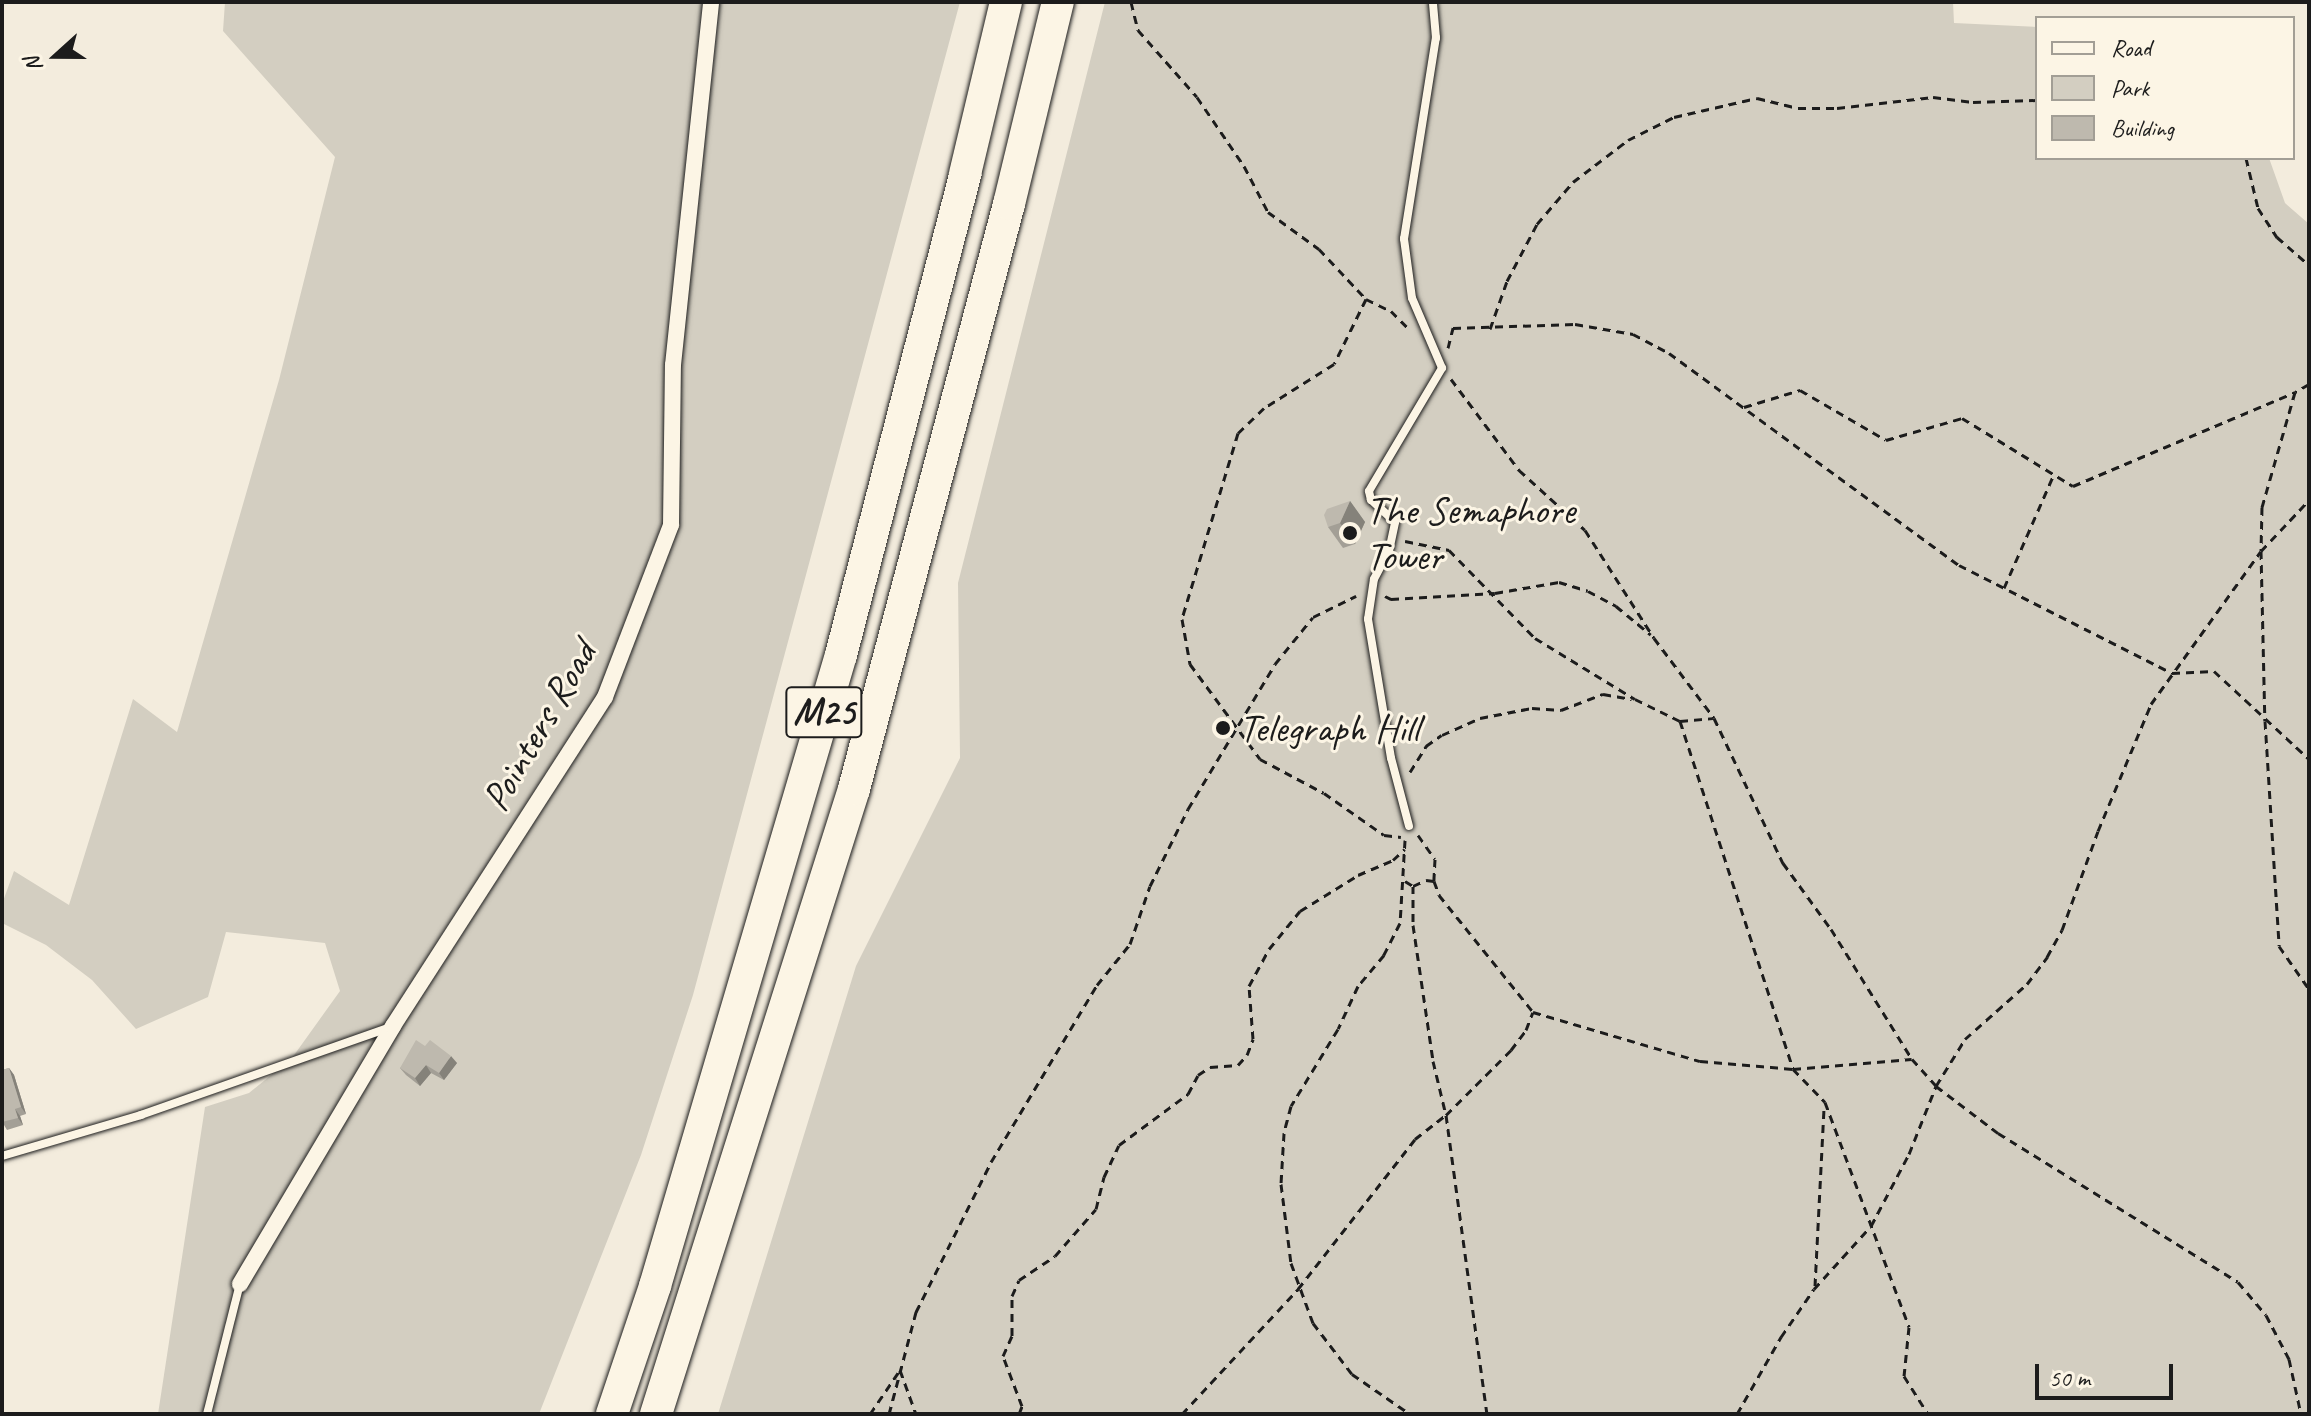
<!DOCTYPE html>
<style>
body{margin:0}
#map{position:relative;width:2311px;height:1416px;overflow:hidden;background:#f3ecdd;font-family:Caveat,sans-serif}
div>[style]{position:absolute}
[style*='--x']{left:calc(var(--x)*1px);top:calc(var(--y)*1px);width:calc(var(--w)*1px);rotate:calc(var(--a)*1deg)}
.green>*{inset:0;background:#d3cec1}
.path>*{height:3px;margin-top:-1.5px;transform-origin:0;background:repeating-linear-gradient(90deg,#1c1c1c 0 8px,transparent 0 14px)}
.roads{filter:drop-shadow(0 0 2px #1c1c1c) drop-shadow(0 0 2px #1c1c1c)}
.lane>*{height:8px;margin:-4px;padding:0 4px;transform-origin:4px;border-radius:4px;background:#fcf5e5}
.street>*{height:16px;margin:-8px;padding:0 8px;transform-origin:8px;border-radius:8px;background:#fcf5e5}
.highway>*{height:32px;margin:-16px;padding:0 16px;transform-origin:16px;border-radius:16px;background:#fcf5e5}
.wall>*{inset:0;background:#a39f96}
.shaded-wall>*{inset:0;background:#85827a}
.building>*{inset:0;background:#beb9ae}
.dots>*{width:22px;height:22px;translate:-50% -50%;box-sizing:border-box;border:4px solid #fcf5e5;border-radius:50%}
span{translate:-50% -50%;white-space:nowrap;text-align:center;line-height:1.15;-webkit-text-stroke:6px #fcf5e5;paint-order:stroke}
.shield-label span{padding:2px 6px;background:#fcf5e5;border:2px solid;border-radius:6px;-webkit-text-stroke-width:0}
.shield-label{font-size:38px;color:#1c1c1c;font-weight:700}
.poi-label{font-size:40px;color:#1c1c1c}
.left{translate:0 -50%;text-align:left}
.street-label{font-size:40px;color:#1c1c1c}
.frame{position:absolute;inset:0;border:4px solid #1c1c1c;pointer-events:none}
.legend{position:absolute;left:2035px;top:16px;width:260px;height:144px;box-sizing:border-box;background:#fcf5e5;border:2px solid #a29e95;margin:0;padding:10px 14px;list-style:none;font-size:24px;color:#1c1c1c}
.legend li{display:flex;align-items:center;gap:16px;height:40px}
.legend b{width:40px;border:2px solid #a29e95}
.north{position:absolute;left:16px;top:16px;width:80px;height:80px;-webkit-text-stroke:6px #fcf5e5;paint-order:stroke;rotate:249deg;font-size:22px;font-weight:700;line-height:32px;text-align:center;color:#1c1c1c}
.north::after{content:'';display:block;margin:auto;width:28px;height:36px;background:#1c1c1c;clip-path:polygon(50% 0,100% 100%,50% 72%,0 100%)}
.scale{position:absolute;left:2035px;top:1364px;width:138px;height:36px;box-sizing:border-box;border:4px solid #1c1c1c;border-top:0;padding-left:10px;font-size:24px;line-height:28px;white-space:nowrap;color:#1c1c1c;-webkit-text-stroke:6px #fcf5e5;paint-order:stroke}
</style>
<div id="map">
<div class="green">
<div style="clip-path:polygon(225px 2px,960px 2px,693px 995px,641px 1155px,539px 1414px,158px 1414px,205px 1107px,249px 1093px,292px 1058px,340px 991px,325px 943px,226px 932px,208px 997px,136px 1029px,92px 980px,46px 945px,2px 923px,2px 904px,14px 871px,69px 905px,133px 699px,177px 732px,279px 380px,335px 157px,223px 31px)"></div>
<div style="clip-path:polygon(1105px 2px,1953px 2px,1954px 23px,2037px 27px,2037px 158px,2269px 158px,2285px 203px,2309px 224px,2309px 1414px,718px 1414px,856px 966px,960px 758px,958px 583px)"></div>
</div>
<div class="path">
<div style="--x:1131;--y:2;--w:29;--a:76"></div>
<div style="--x:1138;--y:30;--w:89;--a:48.6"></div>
<div style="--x:1197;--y:97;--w:83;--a:55.7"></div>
<div style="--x:1244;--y:166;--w:52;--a:62.4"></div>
<div style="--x:1268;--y:212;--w:63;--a:36"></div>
<div style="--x:1319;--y:249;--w:69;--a:46.8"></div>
<div style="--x:1366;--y:299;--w:28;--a:26"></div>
<div style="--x:1391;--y:311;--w:27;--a:45"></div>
<div style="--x:2246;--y:158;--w:51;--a:76.5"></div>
<div style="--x:2258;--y:208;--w:35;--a:57"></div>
<div style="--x:2277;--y:237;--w:43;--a:41.2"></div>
<div style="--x:1366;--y:299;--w:72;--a:116.2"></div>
<div style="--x:1334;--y:364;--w:83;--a:147.8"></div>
<div style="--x:1264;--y:408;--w:36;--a:136"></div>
<div style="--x:1238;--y:433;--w:194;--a:106.8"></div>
<div style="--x:1182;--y:619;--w:46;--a:79.9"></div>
<div style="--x:1190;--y:664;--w:118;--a:53.6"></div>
<div style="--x:1260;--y:759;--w:72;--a:28"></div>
<div style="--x:1324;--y:793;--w:73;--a:35"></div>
<div style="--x:1384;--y:835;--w:17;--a:7"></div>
<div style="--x:1490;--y:329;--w:51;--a:-70.5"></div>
<div style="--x:1507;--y:281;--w:64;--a:-62.2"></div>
<div style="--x:1537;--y:224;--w:55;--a:-49.4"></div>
<div style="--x:1573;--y:182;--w:69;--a:-37.4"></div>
<div style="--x:1628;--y:140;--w:51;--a:-26.6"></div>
<div style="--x:1674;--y:117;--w:85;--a:-12.9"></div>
<div style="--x:1757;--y:98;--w:42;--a:13.7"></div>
<div style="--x:1798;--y:108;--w:39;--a:0"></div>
<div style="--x:1837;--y:108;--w:97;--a:-6.5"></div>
<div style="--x:1933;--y:97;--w:40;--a:7.1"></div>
<div style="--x:1973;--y:102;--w:64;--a:-1.8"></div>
<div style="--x:1448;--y:348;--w:21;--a:-76"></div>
<div style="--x:1453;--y:328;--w:122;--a:-1.9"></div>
<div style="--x:1575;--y:324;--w:59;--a:9.8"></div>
<div style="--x:1633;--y:334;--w:41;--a:27.8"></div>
<div style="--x:1669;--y:353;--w:359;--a:36.2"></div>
<div style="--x:1959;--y:565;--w:239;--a:26.9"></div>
<div style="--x:2172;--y:673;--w:42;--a:-2.7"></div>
<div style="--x:2214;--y:671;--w:129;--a:42.8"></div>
<div style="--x:1451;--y:379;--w:114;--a:53.2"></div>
<div style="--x:1519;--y:470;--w:89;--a:42.3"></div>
<div style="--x:1585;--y:530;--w:128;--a:57.4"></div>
<div style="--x:1654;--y:638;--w:100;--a:53.1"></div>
<div style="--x:1714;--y:718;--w:161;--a:64.6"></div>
<div style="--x:1783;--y:863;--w:82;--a:54"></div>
<div style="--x:1831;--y:929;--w:153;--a:58.1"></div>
<div style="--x:1912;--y:1059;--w:36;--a:48"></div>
<div style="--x:1936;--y:1086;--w:78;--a:37.2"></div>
<div style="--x:1998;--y:1133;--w:282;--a:31.8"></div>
<div style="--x:2238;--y:1282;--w:43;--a:49.7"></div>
<div style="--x:2266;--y:1315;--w:50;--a:62.4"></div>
<div style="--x:2289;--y:1359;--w:56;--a:77.7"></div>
<div style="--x:2309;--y:384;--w:16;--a:150"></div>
<div style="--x:2295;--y:392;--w:120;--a:106"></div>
<div style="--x:2262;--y:507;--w:44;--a:91.3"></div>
<div style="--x:2261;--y:551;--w:170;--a:88.7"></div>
<div style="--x:2265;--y:721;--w:225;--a:86.4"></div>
<div style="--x:2279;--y:946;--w:52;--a:55.1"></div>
<div style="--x:1744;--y:407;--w:59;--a:-16.9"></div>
<div style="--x:1800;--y:390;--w:99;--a:30.2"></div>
<div style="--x:1886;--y:440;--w:79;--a:-16.1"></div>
<div style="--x:1962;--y:418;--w:130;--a:31.5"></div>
<div style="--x:2073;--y:486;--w:241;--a:-22.9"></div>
<div style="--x:1405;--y:541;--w:45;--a:11.6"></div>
<div style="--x:1449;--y:550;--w:123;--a:45.7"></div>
<div style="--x:1535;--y:638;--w:117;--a:31.4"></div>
<div style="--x:1635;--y:699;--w:50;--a:26.1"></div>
<div style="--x:1680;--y:721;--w:33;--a:-5"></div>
<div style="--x:2004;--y:588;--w:124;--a:-66.3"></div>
<div style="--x:1385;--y:596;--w:7;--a:27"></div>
<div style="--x:1391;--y:599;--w:104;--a:-3.3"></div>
<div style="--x:1495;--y:593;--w:65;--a:-9.8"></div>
<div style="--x:1559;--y:582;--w:30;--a:17"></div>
<div style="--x:1588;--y:591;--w:32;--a:28"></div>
<div style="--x:1616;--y:606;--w:45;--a:39.6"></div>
<div style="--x:1680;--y:721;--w:366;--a:72"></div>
<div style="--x:1793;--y:1069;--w:46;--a:45.9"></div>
<div style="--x:1825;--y:1102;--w:240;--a:69.5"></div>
<div style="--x:1909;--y:1327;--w:49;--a:95.8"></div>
<div style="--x:1904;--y:1376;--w:45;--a:57.7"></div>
<div style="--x:1410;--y:772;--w:31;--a:-58"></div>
<div style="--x:1426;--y:746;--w:19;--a:-35"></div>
<div style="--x:1442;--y:735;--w:42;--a:-24.1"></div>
<div style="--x:1480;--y:718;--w:53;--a:-10.9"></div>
<div style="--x:1532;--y:708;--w:29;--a:4"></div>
<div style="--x:1561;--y:710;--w:45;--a:-20.9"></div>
<div style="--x:1603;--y:694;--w:29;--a:10"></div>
<div style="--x:1418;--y:835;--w:29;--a:55"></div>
<div style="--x:1435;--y:859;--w:22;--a:93"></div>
<div style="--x:1434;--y:881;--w:15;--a:70"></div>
<div style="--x:1439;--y:895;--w:150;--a:51.2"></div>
<div style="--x:1533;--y:1012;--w:174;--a:16.4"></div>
<div style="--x:1700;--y:1061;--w:93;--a:4.9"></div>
<div style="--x:1793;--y:1069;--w:119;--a:-4.8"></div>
<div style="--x:1405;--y:840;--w:83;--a:93.4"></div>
<div style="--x:1400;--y:923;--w:36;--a:117"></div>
<div style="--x:1384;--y:955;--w:40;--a:130"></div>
<div style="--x:1358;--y:986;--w:47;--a:114.9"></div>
<div style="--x:1338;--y:1029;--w:90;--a:121.4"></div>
<div style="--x:1291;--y:1106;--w:28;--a:105"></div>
<div style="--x:1284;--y:1133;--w:51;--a:93.4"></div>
<div style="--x:1281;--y:1184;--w:80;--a:82.8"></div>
<div style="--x:1291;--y:1263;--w:64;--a:69.9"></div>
<div style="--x:1313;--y:1323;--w:64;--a:52.6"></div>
<div style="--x:1352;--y:1374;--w:70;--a:34.6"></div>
<div style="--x:1405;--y:881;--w:9;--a:32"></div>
<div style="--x:1413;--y:886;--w:39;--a:90"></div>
<div style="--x:1413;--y:925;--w:137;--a:81.6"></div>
<div style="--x:1433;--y:1061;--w:56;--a:76.5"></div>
<div style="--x:1446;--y:1115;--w:302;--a:82.2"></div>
<div style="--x:1413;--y:886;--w:14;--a:-25"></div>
<div style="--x:1426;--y:880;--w:8;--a:7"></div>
<div style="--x:1815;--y:1286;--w:180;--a:-87.1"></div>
<div style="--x:900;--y:1370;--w:47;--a:70"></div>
<div style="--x:870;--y:1414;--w:50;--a:-55.7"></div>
<div style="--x:889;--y:1414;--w:106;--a:-75.2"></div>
<div style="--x:916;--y:1312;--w:168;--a:-63.4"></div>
<div style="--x:991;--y:1162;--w:206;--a:-59.1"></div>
<div style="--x:1097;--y:985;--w:53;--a:-51.2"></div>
<div style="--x:1130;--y:944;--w:61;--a:-71"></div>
<div style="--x:1150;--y:886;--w:86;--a:-63.7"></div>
<div style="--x:1188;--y:809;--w:169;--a:-59"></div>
<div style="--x:1275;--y:664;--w:60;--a:-51"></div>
<div style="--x:1313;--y:617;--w:48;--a:-26"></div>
<div style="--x:1019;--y:1414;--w:9;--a:-69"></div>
<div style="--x:1022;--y:1406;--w:53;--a:-110.8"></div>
<div style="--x:1003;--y:1356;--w:22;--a:-66"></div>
<div style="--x:1012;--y:1336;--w:40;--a:-90"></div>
<div style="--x:1012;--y:1296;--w:17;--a:-66"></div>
<div style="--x:1019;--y:1280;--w:43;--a:-33.7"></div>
<div style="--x:1055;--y:1256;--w:62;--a:-48.9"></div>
<div style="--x:1096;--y:1209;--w:33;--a:-76"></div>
<div style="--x:1104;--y:1177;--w:35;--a:-65"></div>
<div style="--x:1119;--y:1145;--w:86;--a:-36.5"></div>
<div style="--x:1188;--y:1094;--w:21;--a:-62"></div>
<div style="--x:1198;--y:1075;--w:14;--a:-34"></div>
<div style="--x:1210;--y:1067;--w:28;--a:-4"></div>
<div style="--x:1238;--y:1065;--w:13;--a:-48"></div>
<div style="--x:1247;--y:1055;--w:17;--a:-69"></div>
<div style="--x:1253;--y:1039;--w:53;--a:-94.3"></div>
<div style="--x:1249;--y:986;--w:42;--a:-61.6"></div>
<div style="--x:1269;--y:949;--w:49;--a:-50.8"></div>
<div style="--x:1300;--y:911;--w:68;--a:-31.8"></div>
<div style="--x:1358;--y:875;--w:38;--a:-23"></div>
<div style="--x:1393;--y:860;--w:16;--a:-43"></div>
<div style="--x:1182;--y:1414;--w:171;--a:-47.1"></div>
<div style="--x:1298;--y:1289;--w:190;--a:-52"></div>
<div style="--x:1415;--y:1139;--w:39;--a:-38"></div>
<div style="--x:1446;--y:1115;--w:92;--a:-45"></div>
<div style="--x:1511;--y:1050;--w:25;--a:-53"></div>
<div style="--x:1526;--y:1030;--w:19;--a:-69"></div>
<div style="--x:1737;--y:1414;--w:89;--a:-60.3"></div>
<div style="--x:1781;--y:1337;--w:58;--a:-55.5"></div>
<div style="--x:1814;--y:1289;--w:85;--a:-47.9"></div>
<div style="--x:1871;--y:1226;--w:81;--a:-62.2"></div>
<div style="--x:1909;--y:1154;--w:73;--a:-68.3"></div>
<div style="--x:1936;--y:1086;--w:55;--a:-58.3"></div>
<div style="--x:1965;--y:1039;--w:83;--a:-41.6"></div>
<div style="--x:2027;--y:984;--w:34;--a:-53"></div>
<div style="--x:2047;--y:957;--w:31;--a:-61"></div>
<div style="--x:2062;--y:930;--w:105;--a:-70"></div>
<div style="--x:2098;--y:831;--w:138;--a:-67.3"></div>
<div style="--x:2151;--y:704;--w:188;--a:-54.3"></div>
<div style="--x:2261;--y:551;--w:70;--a:-46.7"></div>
</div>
<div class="roads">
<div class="lane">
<div style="--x:1409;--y:826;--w:70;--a:-104.8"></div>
<div style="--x:1391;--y:758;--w:141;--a:-99.4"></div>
<div style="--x:1368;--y:619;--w:40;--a:-81.5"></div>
<div style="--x:1374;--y:579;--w:32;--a:-62"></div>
<div style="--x:1389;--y:551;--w:30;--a:-78"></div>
<div style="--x:1395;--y:522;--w:33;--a:-137"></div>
<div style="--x:1371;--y:500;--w:9;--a:-103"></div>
<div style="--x:1369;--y:491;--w:143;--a:-59.3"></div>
<div style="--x:1442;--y:368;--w:76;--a:-113.2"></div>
<div style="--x:1412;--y:298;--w:60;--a:-97.7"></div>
<div style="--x:1404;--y:239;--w:204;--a:-81"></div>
<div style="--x:1436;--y:38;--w:36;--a:-95"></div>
<div style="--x:2;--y:1156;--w:145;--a:-16.4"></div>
<div style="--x:141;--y:1115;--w:262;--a:-19.4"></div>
<div style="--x:207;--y:1414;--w:134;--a:-75.8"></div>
</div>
<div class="street">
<div style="--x:240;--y:1284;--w:300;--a:-59.3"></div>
<div style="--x:393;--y:1026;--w:391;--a:-57.2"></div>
<div style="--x:605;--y:697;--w:184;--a:-69"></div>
<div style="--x:671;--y:525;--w:160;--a:-89.3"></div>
<div style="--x:673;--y:365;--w:365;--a:-84"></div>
</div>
<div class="highway">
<div style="--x:612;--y:1414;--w:135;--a:-71.4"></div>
<div style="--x:655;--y:1286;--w:658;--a:-73.58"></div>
<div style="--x:841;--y:655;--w:497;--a:-75.5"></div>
<div style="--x:965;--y:174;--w:177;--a:-76.6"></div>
<div style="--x:656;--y:1414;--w:656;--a:-72.42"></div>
<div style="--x:854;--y:789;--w:605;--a:-75.16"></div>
<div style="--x:1009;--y:204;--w:208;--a:-76.4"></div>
</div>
</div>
<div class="wall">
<div style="clip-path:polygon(1350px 501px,1365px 522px,1355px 544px,1343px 548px,1328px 527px)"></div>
<div style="clip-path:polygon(425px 1046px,457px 1063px,444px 1080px,431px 1073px,420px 1086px,406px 1075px,400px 1068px)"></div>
<div style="clip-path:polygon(9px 1068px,14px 1075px,26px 1114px,20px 1116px,23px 1125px,7px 1130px,4px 1125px,2px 1125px,2px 1070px)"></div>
</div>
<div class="shaded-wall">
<div style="clip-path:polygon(1350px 501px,1365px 522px,1355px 544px,1340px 523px)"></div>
<div style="clip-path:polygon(451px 1056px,457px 1063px,444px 1080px,439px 1073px)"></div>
<div style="clip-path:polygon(426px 1065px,431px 1073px,420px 1086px,415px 1078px)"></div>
<div style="clip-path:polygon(9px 1068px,14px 1075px,26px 1114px,21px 1107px)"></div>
<div style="clip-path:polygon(15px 1109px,20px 1116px,23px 1125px,18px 1118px)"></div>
</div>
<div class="building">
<div style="clip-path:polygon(1350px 501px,1340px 523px,1328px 527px,1324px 515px,1327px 509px)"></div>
<div style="clip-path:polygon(416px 1040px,425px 1046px,430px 1040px,451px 1056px,439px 1073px,426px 1065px,415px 1078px,400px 1068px)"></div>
<div style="clip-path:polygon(9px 1068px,21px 1107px,15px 1109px,18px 1118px,2px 1122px,2px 1070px)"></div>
</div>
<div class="dots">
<div style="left:1350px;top:533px;background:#1c1c1c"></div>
<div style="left:1223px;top:728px;background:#1c1c1c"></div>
</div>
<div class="shield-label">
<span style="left:824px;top:712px">M25</span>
</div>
<div class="poi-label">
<span class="left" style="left:1366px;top:533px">The Semaphore<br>Tower</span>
<span class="left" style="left:1239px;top:728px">Telegraph Hill</span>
</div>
<div class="street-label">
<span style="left:539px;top:726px;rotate:-60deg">Pointers Road</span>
</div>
<div class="frame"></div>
<ul class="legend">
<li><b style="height:10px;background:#fcf5e5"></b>Road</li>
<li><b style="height:22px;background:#d3cec1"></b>Park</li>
<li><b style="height:22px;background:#beb9ae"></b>Building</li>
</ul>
<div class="north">N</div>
<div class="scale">50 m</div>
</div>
